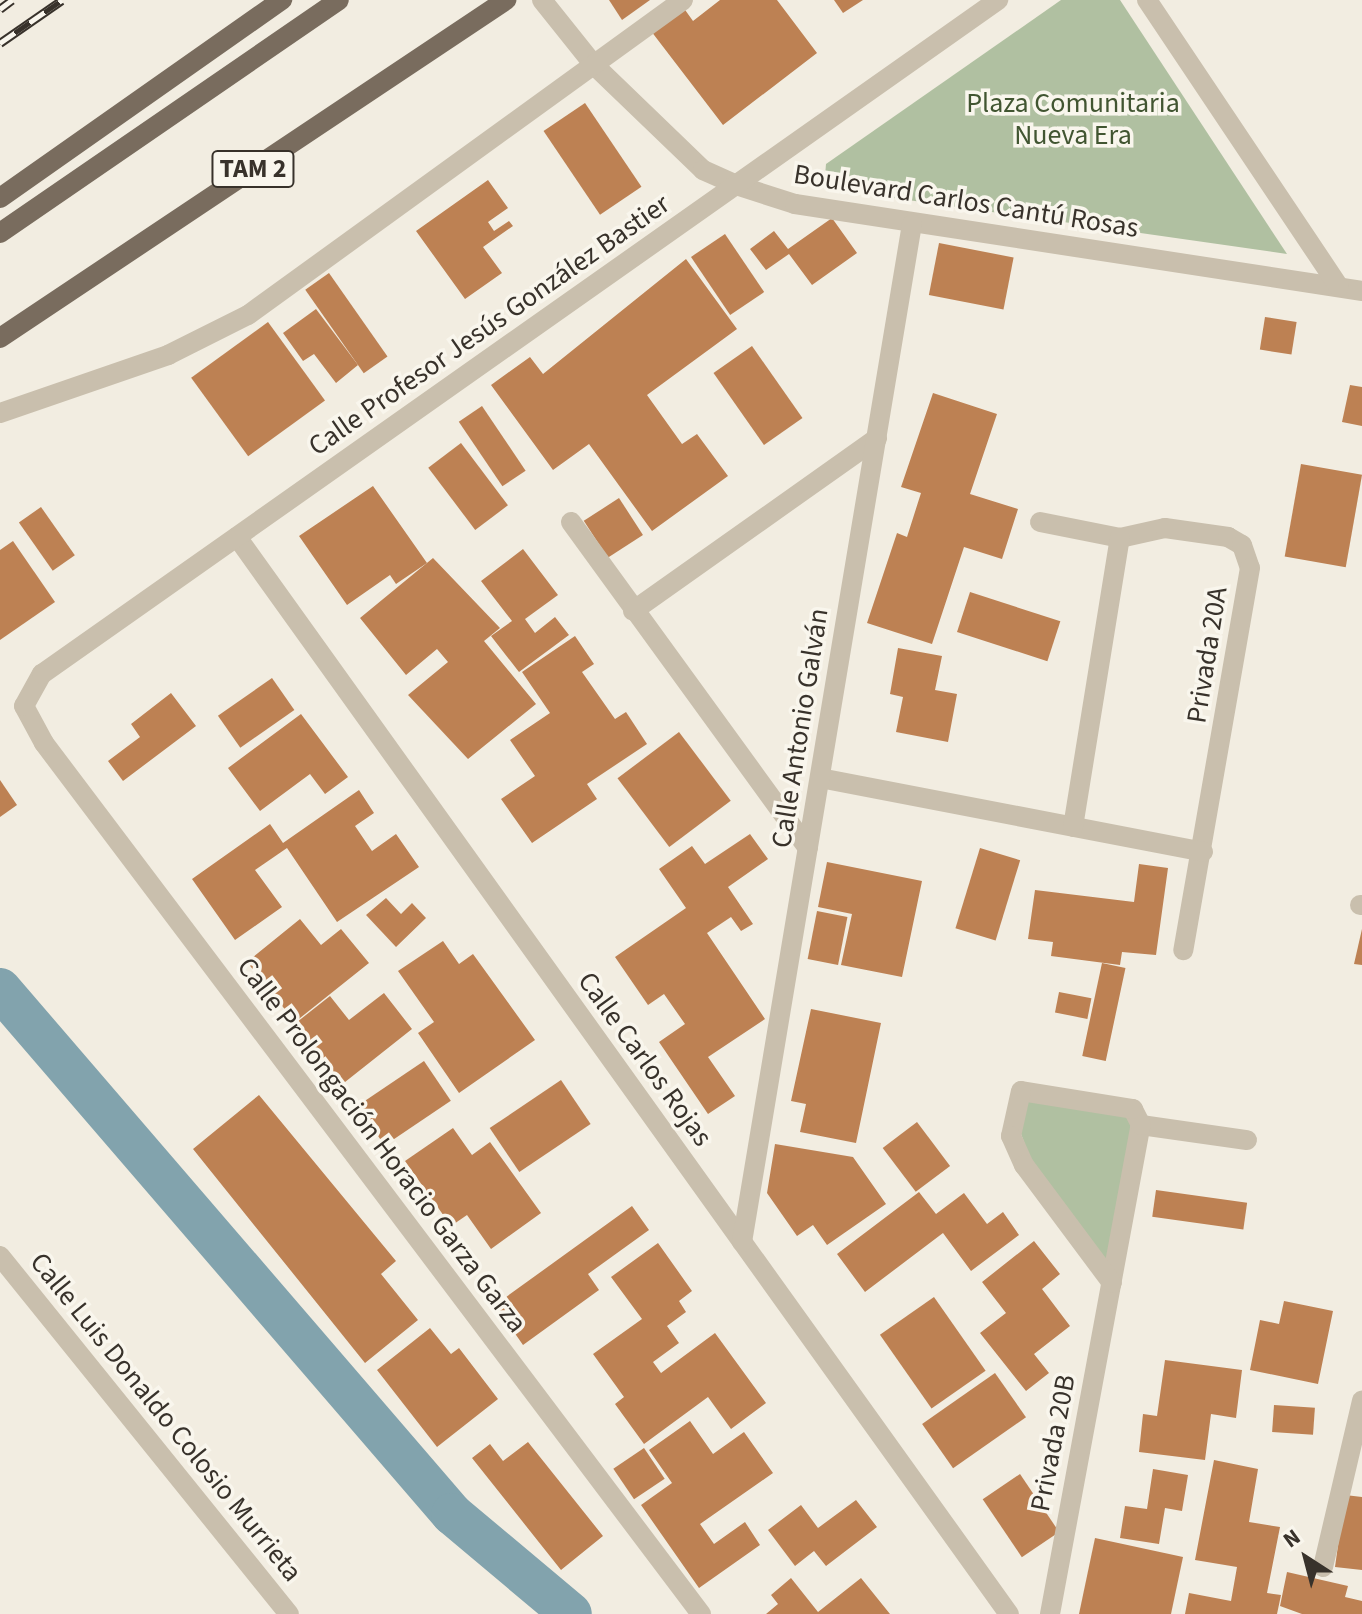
<!DOCTYPE html>
<meta charset="utf-8">
<style>
body{margin:0}
#map{position:relative;width:1362px;height:1614px;overflow:hidden;background:#f2ede1;font-family:"Source Sans 3",sans-serif}
div>[style]{position:absolute}
[style*='--x']{left:calc(var(--x)*1px);top:calc(var(--y)*1px);width:calc(var(--w)*1px);rotate:calc(var(--a)*1deg)}
.green>*{inset:0;background:#b0c0a1}
.canal>*{height:42px;margin:-21px;padding:0 21px;transform-origin:21px;border-radius:21px;background:#82a3ad}
.building>*{inset:0;background:#bd8153;transform-origin:0 0}
.minor>*{height:20px;margin:-10px;padding:0 10px;transform-origin:10px;border-radius:10px;background:#c9bfad}
.major>*{height:20px;margin:-10px;padding:0 10px;transform-origin:10px;border-radius:10px;background:#796c5e}
.rail>*{height:9px;margin-top:-4.5px;transform-origin:0;background:repeating-linear-gradient(90deg,#f9f6ed 0 18px,#38322b 0 36px);box-sizing:border-box;border-block:2px solid #38322b}
span{translate:-50% -50%;white-space:nowrap;text-align:center;line-height:1.15;-webkit-text-stroke:7px #f9f6ed;paint-order:stroke}
.shield-label span{padding:2px 6px;background:#f9f6ed;border:2px solid;border-radius:6px;-webkit-text-stroke-width:0}
.shield-label{font-size:26px;color:#38322b;font-weight:700}
.park-label{font-size:28px;color:#415531}
.street-label{font-size:28px;color:#38322b}
.north{position:absolute;left:1266px;top:1518px;width:80px;height:80px;-webkit-text-stroke:6px #f9f6ed;paint-order:stroke;rotate:324deg;font-size:22px;font-weight:700;line-height:32px;text-align:center;color:#38322b}
.north::after{content:'';display:block;margin:auto;width:28px;height:36px;background:#38322b;clip-path:polygon(50% 0,100% 100%,50% 72%,0 100%)}
</style>
<div id="map">
<div class="green">
<div style="clip-path:polygon(1061px 0,1120px 0,1287px 254px,824px 188px,826px 164px)"></div>
<div style="clip-path:polygon(1021px 1091px,1133px 1109px,1112px 1283px,1044px 1195px,1012px 1110px)"></div>
</div>
<div class="canal">
<div style="--x:0;--y:989;--w:693;--a:49.27"></div>
<div style="--x:452;--y:1514;--w:155;--a:40"></div>
</div>
<div class="building">
<div style="clip-path:polygon(609px 0,650px 0,622px 20px)"></div>
<div style="clip-path:polygon(720px 0,777px 0,817px 53px,723px 125px,651px 31px,683px 7px,693px 21px)"></div>
<div style="clip-path:polygon(834px 0,863px 0,843px 13px)"></div>
<div style="left:585px;top:103px;width:101px;height:50px;rotate:56deg"></div>
<div style="clip-path:polygon(488px 180px,508px 208px,488px 222px,494px 231px,509px 221px,513px 226px,483px 247px,502px 273px,465px 299px,416px 231px)"></div>
<div style="clip-path:polygon(832px 218px,857px 253px,812px 285px,789px 254px,766px 270px,750px 249px,774px 231px,788px 249px)"></div>
<div style="left:725px;top:234px;width:70px;height:41px;rotate:56deg"></div>
<div style="left:939px;top:243px;width:76px;height:53px;rotate:11deg"></div>
<div style="clip-path:polygon(686px 259px,737px 329px,647px 395px,682px 444px,697px 434px,728px 476px,652px 531px,589px 444px,553px 470px,491px 385px,530px 357px,543px 374px)"></div>
<div style="left:329px;top:273px;width:102px;height:29px;rotate:55deg"></div>
<div style="clip-path:polygon(316px 309px,358px 365px,336px 383px,314px 354px,303px 361px,283px 333px)"></div>
<div style="left:1265px;top:317px;width:32px;height:33px;rotate:9deg"></div>
<div style="left:268px;top:322px;width:97px;height:95px;rotate:54deg"></div>
<div style="left:752px;top:346px;width:88px;height:47px;rotate:55deg"></div>
<div style="clip-path:polygon(1350px 385px,1362px 387px,1362px 426px,1342px 422px)"></div>
<div style="clip-path:polygon(933px 393px,997px 414px,970px 494px,1018px 509px,1002px 559px,964px 547px,932px 644px,867px 623px,897px 533px,907px 537px,921px 493px,901px 487px)"></div>
<div style="left:482px;top:406px;width:78px;height:28px;rotate:56deg"></div>
<div style="left:461px;top:443px;width:78px;height:41px;rotate:53deg"></div>
<div style="left:1301px;top:464px;width:62px;height:94px;rotate:10deg"></div>
<div style="clip-path:polygon(373px 486px,427px 563px,396px 584px,390px 575px,347px 605px,299px 536px)"></div>
<div style="left:619px;top:498px;width:44px;height:42px;rotate:57deg"></div>
<div style="left:41px;top:507px;width:59px;height:27px;rotate:55deg"></div>
<div style="clip-path:polygon(13px 541px,55px 602px,0 640px,0 550px)"></div>
<div style="clip-path:polygon(523px 549px,558px 595px,525px 619px,535px 633px,555px 617px,569px 635px,519px 672px,491px 636px,512px 621px,481px 581px)"></div>
<div style="clip-path:polygon(433px 558px,500px 628px,484px 641px,536px 704px,468px 759px,408px 695px,448px 662px,437px 649px,406px 675px,360px 618px)"></div>
<div style="left:970px;top:592px;width:95px;height:42px;rotate:18deg"></div>
<div style="clip-path:polygon(575px 636px,594px 664px,582px 672px,615px 719px,626px 712px,647px 744px,587px 784px,597px 799px,532px 843px,501px 799px,535px 776px,510px 740px,550px 713px,522px 672px)"></div>
<div style="clip-path:polygon(898px 648px,942px 656px,935px 690px,957px 694px,948px 742px,896px 732px,903px 697px,890px 694px)"></div>
<div style="left:272px;top:678px;width:39px;height:66px;rotate:55deg"></div>
<div style="clip-path:polygon(171px 693px,196px 726px,123px 781px,108px 761px,140px 737px,131px 724px)"></div>
<div style="clip-path:polygon(301px 714px,348px 777px,325px 794px,310px 774px,260px 811px,228px 768px)"></div>
<div style="left:679px;top:732px;width:86px;height:77px;rotate:53deg"></div>
<div style="clip-path:polygon(0 780px,17px 805px,0 817px)"></div>
<div style="clip-path:polygon(359px 790px,374px 813px,355px 826px,372px 851px,396px 834px,419px 867px,337px 922px,287px 848px,255px 870px,282px 907px,235px 940px,192px 879px,270px 824px,283px 843px)"></div>
<div style="clip-path:polygon(750px 834px,768px 859px,728px 887px,753px 924px,741px 931px,731px 917px,707px 933px,765px 1019px,708px 1057px,735px 1096px,708px 1114px,659px 1042px,685px 1024px,664px 994px,648px 1005px,615px 957px,686px 908px,659px 869px,692px 846px,705px 864px)"></div>
<div style="left:980px;top:848px;width:42px;height:84px;rotate:17deg"></div>
<div style="clip-path:polygon(827px 862px,922px 881px,902px 977px,841px 965px,852px 914px,818px 907px)"></div>
<div style="clip-path:polygon(1139px 864px,1168px 868px,1156px 955px,1122px 952px,1120px 965px,1051px 956px,1053px 942px,1028px 939px,1035px 890px,1134px 902px)"></div>
<div style="clip-path:polygon(386px 898px,401px 914px,412px 903px,426px 918px,396px 947px,366px 915px)"></div>
<div style="left:817px;top:911px;width:31px;height:49px;rotate:11deg"></div>
<div style="clip-path:polygon(300px 919px,321px 945px,341px 929px,369px 963px,295px 1022px,247px 962px)"></div>
<div style="clip-path:polygon(1362px 929px,1362px 965px,1354px 964px)"></div>
<div style="clip-path:polygon(443px 941px,459px 964px,473px 954px,535px 1040px,459px 1093px,418px 1033px,434px 1022px,398px 971px)"></div>
<div style="left:1102px;top:963px;width:24px;height:95px;rotate:12deg"></div>
<div style="left:1059px;top:992px;width:33px;height:21px;rotate:11deg"></div>
<div style="clip-path:polygon(384px 993px,412px 1029px,340px 1086px,292px 1026px,330px 996px,349px 1020px)"></div>
<div style="clip-path:polygon(811px 1009px,881px 1023px,856px 1143px,800px 1132px,806px 1104px,791px 1101px)"></div>
<div style="left:424px;top:1061px;width:48px;height:80px;rotate:56deg"></div>
<div style="left:561px;top:1080px;width:53px;height:86px;rotate:56deg"></div>
<div style="clip-path:polygon(259px 1095px,396px 1261px,381px 1274px,418px 1320px,365px 1363px,193px 1149px)"></div>
<div style="left:917px;top:1122px;width:55px;height:43px;rotate:53deg"></div>
<div style="clip-path:polygon(453px 1128px,472px 1155px,490px 1142px,541px 1213px,491px 1249px,467px 1215px,451px 1226px,405px 1161px)"></div>
<div style="clip-path:polygon(775px 1144px,853px 1157px,886px 1204px,827px 1245px,813px 1225px,797px 1236px,767px 1193px)"></div>
<div style="left:1156px;top:1190px;width:92px;height:27px;rotate:8deg"></div>
<div style="clip-path:polygon(919px 1192px,936px 1214px,964px 1193px,987px 1224px,1003px 1212px,1019px 1235px,971px 1271px,943px 1233px,865px 1292px,837px 1254px)"></div>
<div style="clip-path:polygon(632px 1206px,649px 1230px,588px 1274px,599px 1290px,523px 1345px,495px 1305px)"></div>
<div style="clip-path:polygon(1034px 1241px,1060px 1274px,1042px 1289px,1070px 1326px,1034px 1354px,1049px 1373px,1026px 1391px,980px 1333px,1006px 1313px,982px 1282px)"></div>
<div style="clip-path:polygon(658px 1243px,692px 1291px,679px 1301px,686px 1312px,667px 1326px,679px 1343px,653px 1362px,661px 1373px,715px 1333px,766px 1403px,731px 1429px,708px 1397px,644px 1444px,615px 1404px,624px 1397px,593px 1354px,642px 1319px,611px 1277px)"></div>
<div style="left:934px;top:1297px;width:90px;height:66px;rotate:55deg"></div>
<div style="clip-path:polygon(1284px 1301px,1333px 1311px,1318px 1384px,1250px 1370px,1260px 1320px,1279px 1324px)"></div>
<div style="clip-path:polygon(430px 1328px,451px 1354px,459px 1348px,498px 1399px,437px 1447px,377px 1370px)"></div>
<div style="clip-path:polygon(1165px 1360px,1242px 1370px,1236px 1418px,1211px 1414px,1205px 1460px,1139px 1452px,1143px 1414px,1157px 1416px)"></div>
<div style="left:995px;top:1373px;width:54px;height:89px;rotate:55deg"></div>
<div style="left:1274px;top:1405px;width:41px;height:27px;rotate:4deg"></div>
<div style="clip-path:polygon(690px 1421px,713px 1454px,744px 1432px,773px 1473px,700px 1524px,714px 1544px,745px 1522px,760px 1545px,699px 1588px,641px 1505px,672px 1483px,649px 1450px)"></div>
<div style="clip-path:polygon(528px 1442px,603px 1536px,561px 1570px,472px 1458px,490px 1444px,503px 1461px)"></div>
<div style="left:644px;top:1448px;width:37px;height:37px;rotate:56deg"></div>
<div style="clip-path:polygon(1214px 1460px,1258px 1469px,1249px 1522px,1280px 1527px,1267px 1593px,1281px 1595px,1277px 1614px,1185px 1614px,1189px 1593px,1231px 1601px,1237px 1567px,1195px 1560px)"></div>
<div style="clip-path:polygon(1153px 1469px,1188px 1475px,1182px 1511px,1165px 1508px,1159px 1544px,1120px 1538px,1125px 1506px,1147px 1509px)"></div>
<div style="left:1020px;top:1474px;width:70px;height:45px;rotate:56deg"></div>
<div style="clip-path:polygon(1345px 1495px,1362px 1497px,1362px 1570px,1335px 1567px)"></div>
<div style="clip-path:polygon(856px 1500px,877px 1527px,826px 1566px,814px 1551px,795px 1566px,768px 1530px,801px 1505px,818px 1528px)"></div>
<div style="clip-path:polygon(1095px 1538px,1183px 1557px,1171px 1614px,1079px 1614px)"></div>
<div style="clip-path:polygon(1287px 1572px,1348px 1586px,1345px 1597px,1362px 1601px,1362px 1614px,1302px 1614px,1280px 1606px)"></div>
<div style="clip-path:polygon(791px 1578px,818px 1612px,861px 1578px,890px 1614px,766px 1614px,778px 1604px,771px 1595px)"></div>
</div>
<div class="minor">
<div style="--x:542;--y:0;--w:82;--a:51.4"></div>
<div style="--x:593;--y:64;--w:153;--a:43.9"></div>
<div style="--x:703;--y:170;--w:36;--a:24"></div>
<div style="--x:736;--y:185;--w:62;--a:17.9"></div>
<div style="--x:795;--y:204;--w:574;--a:8.72"></div>
<div style="--x:1147;--y:0;--w:345;--a:56.2"></div>
<div style="--x:0;--y:413;--w:178;--a:-19"></div>
<div style="--x:168;--y:355;--w:89;--a:-26.6"></div>
<div style="--x:248;--y:315;--w:537;--a:-35.91"></div>
<div style="--x:571;--y:522;--w:403;--a:54"></div>
<div style="--x:1040;--y:522;--w:82;--a:11.3"></div>
<div style="--x:1120;--y:538;--w:46;--a:-12.5"></div>
<div style="--x:1165;--y:528;--w:64;--a:8.1"></div>
<div style="--x:1228;--y:537;--w:16;--a:30"></div>
<div style="--x:1242;--y:545;--w:24;--a:71"></div>
<div style="--x:1250;--y:568;--w:388;--a:99.9"></div>
<div style="--x:237;--y:537;--w:1325;--a:54.37"></div>
<div style="--x:633;--y:611;--w:299;--a:-35.3"></div>
<div style="--x:820;--y:778;--w:390;--a:10.9"></div>
<div style="--x:1073;--y:827;--w:293;--a:-80.8"></div>
<div style="--x:1360;--y:905;--w:2;--a:0"></div>
<div style="--x:1141;--y:1125;--w:107;--a:8.1"></div>
<div style="--x:742;--y:1242;--w:1032;--a:-80.52"></div>
<div style="--x:0;--y:1256;--w:460;--a:51.1"></div>
<div style="--x:1323;--y:1567;--w:171;--a:-76.8"></div>
<div style="--x:701;--y:1614;--w:1091;--a:-127.03"></div>
<div style="--x:44;--y:743;--w:42;--a:-118.4"></div>
<div style="--x:24;--y:706;--w:37;--a:-61"></div>
<div style="--x:42;--y:674;--w:1170;--a:-35.18"></div>
<div style="--x:1050;--y:1614;--w:497;--a:-79.5"></div>
<div style="--x:1141;--y:1125;--w:18;--a:-117"></div>
<div style="--x:1133;--y:1109;--w:113;--a:-170.9"></div>
<div style="--x:1021;--y:1091;--w:46;--a:102.5"></div>
<div style="--x:1011;--y:1136;--w:32;--a:66"></div>
<div style="--x:1024;--y:1165;--w:147;--a:53.3"></div>
</div>
<div class="major">
<div style="--x:0;--y:198;--w:345;--a:-35.1"></div>
<div style="--x:0;--y:233;--w:411;--a:-34.5"></div>
<div style="--x:0;--y:338;--w:609;--a:-33.74"></div>
</div>
<div class="rail">
<div style="--x:0;--y:9;--w:15;--a:-37"></div>
<div style="--x:0;--y:43;--w:75;--a:-34.7"></div>
</div>
<div class="shield-label">
<span style="left:253px;top:169px">TAM 2</span>
</div>
<div class="park-label">
<span style="left:1073px;top:119px">Plaza Comunitaria<br>Nueva Era</span>
</div>
<div class="street-label">
<span style="left:966px;top:201px;rotate:9deg">Boulevard Carlos Cantú Rosas</span>
<span style="left:489px;top:325px;rotate:-35deg">Calle Profesor Jesús González Bastier</span>
<span style="left:1207px;top:655px;rotate:-81deg">Privada 20A</span>
<span style="left:800px;top:728px;rotate:-81deg">Calle Antonio Galván</span>
<span style="left:645px;top:1059px;rotate:54deg">Calle Carlos Rojas</span>
<span style="left:382px;top:1145px;rotate:53deg">Calle Prolongación Horacio Garza Garza</span>
<span style="left:166px;top:1417px;rotate:51deg">Calle Luis Donaldo Colosio Murrieta</span>
<span style="left:1053px;top:1443px;rotate:-79deg">Privada 20B</span>
</div>
<div class="north">N</div>
</div>
